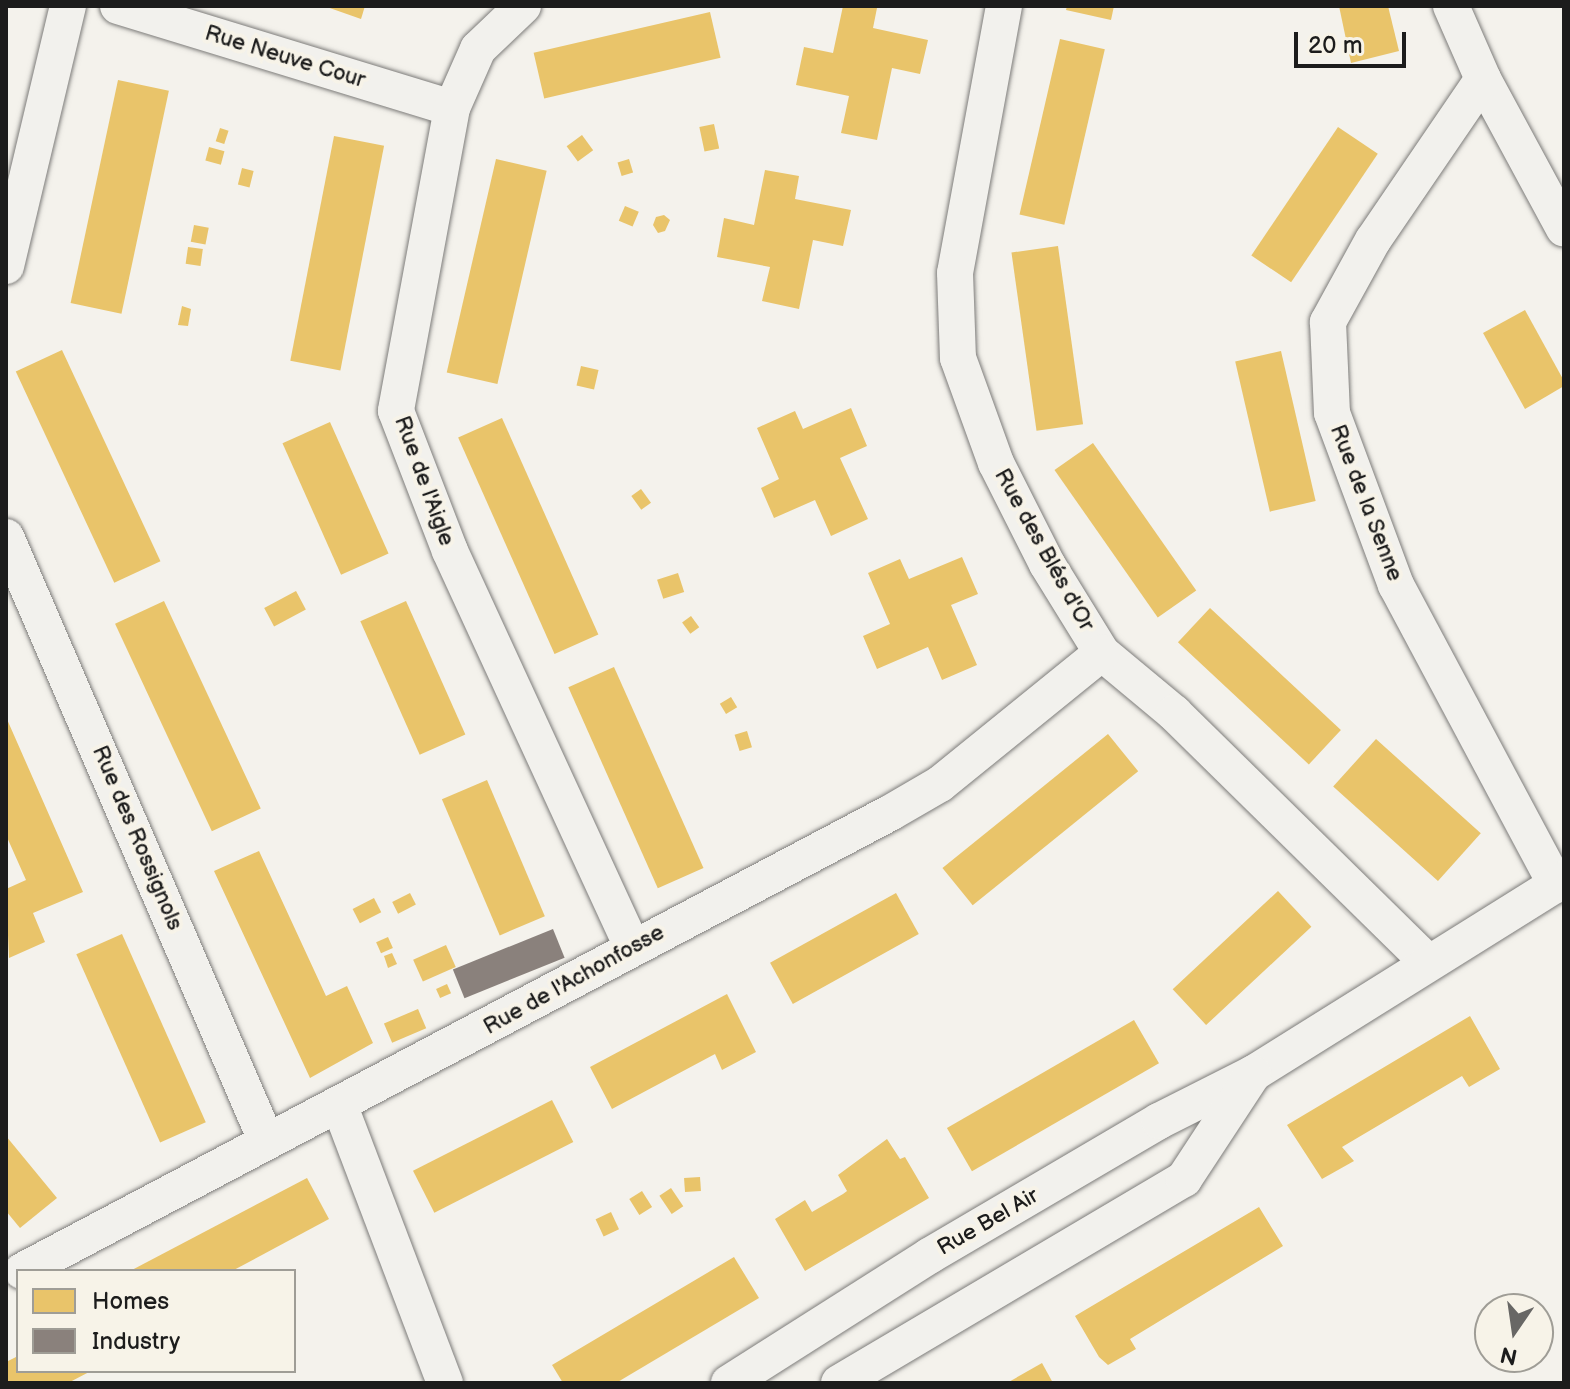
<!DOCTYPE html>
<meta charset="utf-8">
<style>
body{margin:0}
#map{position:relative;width:1570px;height:1389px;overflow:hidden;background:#f4f2ec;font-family:"Balsamiq Sans",sans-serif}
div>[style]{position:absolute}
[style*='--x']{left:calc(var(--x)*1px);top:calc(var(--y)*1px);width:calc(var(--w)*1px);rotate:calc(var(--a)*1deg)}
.homes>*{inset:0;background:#e9c46a;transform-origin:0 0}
.industry>*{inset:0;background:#8a817c;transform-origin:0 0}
.roads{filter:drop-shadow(0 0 2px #7d7c7a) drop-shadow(0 0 2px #7d7c7a)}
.street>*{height:36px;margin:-18px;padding:0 18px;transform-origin:18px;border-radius:18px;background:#f2f1ed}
span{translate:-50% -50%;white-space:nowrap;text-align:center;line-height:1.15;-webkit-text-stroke:8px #f7f3e8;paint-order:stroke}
.street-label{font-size:22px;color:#1c1c1c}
.frame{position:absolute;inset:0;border:8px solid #1c1c1c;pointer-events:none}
.legend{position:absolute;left:16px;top:1269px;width:280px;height:104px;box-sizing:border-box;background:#f7f3e8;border:2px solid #9f9d96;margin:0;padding:10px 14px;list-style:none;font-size:24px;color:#1c1c1c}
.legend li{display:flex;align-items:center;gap:16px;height:40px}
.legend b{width:40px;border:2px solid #9f9d96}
.north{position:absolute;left:1474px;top:1293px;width:80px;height:80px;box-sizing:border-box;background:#f7f3e8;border:2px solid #9f9d96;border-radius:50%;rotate:193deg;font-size:22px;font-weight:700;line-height:32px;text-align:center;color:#1c1c1c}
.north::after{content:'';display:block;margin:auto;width:28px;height:36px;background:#686765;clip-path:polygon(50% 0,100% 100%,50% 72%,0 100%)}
.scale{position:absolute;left:1294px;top:32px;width:112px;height:36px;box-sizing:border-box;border:4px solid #1c1c1c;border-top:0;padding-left:10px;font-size:24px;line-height:28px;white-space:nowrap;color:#1c1c1c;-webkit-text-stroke:6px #f7f3e8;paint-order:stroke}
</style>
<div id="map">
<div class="homes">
<div style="clip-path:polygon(324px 6px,365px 6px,361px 19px)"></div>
<div style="clip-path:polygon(843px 6px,877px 8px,873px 28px,928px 40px,920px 74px,892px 68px,877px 140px,841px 133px,849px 96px,796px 85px,804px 47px,833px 53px)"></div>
<div style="clip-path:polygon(1067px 6px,1114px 6px,1111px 20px,1066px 10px)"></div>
<div style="clip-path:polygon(1339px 6px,1388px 6px,1399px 51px,1351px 63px)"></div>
<div style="left:710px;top:12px;width:47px;height:181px;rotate:77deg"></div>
<div style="left:1060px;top:39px;width:46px;height:180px;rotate:13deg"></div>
<div style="left:118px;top:80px;width:52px;height:228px;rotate:12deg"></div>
<div style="left:714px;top:124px;width:25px;height:15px;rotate:78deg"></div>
<div style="left:1338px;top:127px;width:48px;height:155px;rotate:34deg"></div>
<div style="left:220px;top:128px;width:9px;height:14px;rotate:18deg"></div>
<div style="left:582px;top:135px;width:19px;height:19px;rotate:54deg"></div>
<div style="left:334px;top:136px;width:51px;height:229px;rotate:11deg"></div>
<div style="left:209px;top:147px;width:16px;height:14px;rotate:15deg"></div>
<div style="left:496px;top:159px;width:52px;height:219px;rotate:13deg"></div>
<div style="left:629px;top:159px;width:14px;height:12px;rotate:73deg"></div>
<div style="left:242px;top:168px;width:12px;height:17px;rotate:14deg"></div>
<div style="clip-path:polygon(765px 170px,799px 176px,795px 199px,851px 210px,843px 246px,813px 240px,799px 309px,762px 301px,770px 267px,717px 257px,724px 218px,754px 225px)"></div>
<div style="left:625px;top:206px;width:15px;height:16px;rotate:23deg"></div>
<div style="clip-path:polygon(664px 215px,670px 220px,665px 231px,658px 233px,653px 225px,656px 217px)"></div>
<div style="left:194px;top:225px;width:15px;height:17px;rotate:11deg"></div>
<div style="left:1058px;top:246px;width:180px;height:47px;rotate:82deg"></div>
<div style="left:188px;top:247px;width:15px;height:17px;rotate:8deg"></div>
<div style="clip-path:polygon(182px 306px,191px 309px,188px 326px,178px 325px)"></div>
<div style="clip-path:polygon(1525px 310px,1564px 381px,1564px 386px,1525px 409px,1483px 333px)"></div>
<div style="left:62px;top:350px;width:233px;height:51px;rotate:65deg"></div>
<div style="left:1281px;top:351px;width:154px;height:47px;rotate:77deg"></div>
<div style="left:581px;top:366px;width:18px;height:20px;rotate:13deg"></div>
<div style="clip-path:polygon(851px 408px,867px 446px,840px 458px,868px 519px,831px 536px,815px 500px,774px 518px,761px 488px,779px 479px,757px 428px,795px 411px,803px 429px)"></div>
<div style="left:502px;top:418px;width:237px;height:48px;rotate:66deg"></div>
<div style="left:330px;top:422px;width:144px;height:52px;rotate:66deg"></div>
<div style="left:1093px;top:443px;width:180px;height:47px;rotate:55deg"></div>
<div style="left:641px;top:489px;width:17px;height:12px;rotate:54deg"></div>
<div style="clip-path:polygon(962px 557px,978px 594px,951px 605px,977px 665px,942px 680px,928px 647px,877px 669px,863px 636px,890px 624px,868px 573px,900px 559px,909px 579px)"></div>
<div style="left:678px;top:573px;width:20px;height:22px;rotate:72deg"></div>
<div style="left:296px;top:591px;width:21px;height:36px;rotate:62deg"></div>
<div style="left:164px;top:601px;width:229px;height:54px;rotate:65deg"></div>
<div style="left:406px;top:601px;width:146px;height:50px;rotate:66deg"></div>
<div style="left:1210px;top:608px;width:179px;height:47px;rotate:43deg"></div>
<div style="left:691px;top:616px;width:14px;height:11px;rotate:54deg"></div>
<div style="left:614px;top:667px;width:220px;height:50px;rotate:66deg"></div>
<div style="left:731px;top:697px;width:12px;height:13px;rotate:59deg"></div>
<div style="clip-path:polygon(6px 717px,83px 892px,33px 913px,45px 942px,9px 958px,6px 889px,26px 880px,6px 835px)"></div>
<div style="left:747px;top:731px;width:17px;height:13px;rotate:73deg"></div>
<div style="left:1108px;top:734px;width:48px;height:213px;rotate:51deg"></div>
<div style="left:1376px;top:739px;width:141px;height:64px;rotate:42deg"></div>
<div style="left:487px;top:780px;width:148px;height:49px;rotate:67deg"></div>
<div style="clip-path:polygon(259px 851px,326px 996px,347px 986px,373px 1043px,310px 1078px,214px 871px)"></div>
<div style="left:1278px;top:891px;width:49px;height:144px;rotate:47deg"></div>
<div style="left:410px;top:893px;width:13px;height:20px;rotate:63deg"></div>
<div style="left:896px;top:893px;width:47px;height:144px;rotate:61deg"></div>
<div style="left:374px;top:898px;width:16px;height:24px;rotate:63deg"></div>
<div style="left:122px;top:934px;width:206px;height:50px;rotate:66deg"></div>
<div style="left:388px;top:937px;width:12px;height:13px;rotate:66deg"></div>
<div style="left:446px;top:945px;width:24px;height:36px;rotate:66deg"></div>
<div style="clip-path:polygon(392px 953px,397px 964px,388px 968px,384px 956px)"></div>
<div style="left:447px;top:984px;width:10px;height:12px;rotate:66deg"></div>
<div style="clip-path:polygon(727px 994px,756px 1052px,722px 1070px,715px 1054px,612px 1109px,590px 1067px)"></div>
<div style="left:418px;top:1009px;width:21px;height:37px;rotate:67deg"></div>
<div style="clip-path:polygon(1470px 1016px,1500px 1069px,1469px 1087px,1462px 1076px,1342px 1147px,1354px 1161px,1322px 1179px,1287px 1125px)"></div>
<div style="left:1134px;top:1020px;width:50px;height:216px;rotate:60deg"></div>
<div style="left:552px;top:1100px;width:47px;height:156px;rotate:63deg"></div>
<div style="clip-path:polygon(6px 1136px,57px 1198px,20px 1228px,6px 1211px)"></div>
<div style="clip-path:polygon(887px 1139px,900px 1159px,905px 1157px,929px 1198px,805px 1271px,775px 1219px,805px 1200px,812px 1212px,843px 1194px,847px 1191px,838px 1175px)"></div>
<div style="left:700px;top:1177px;width:14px;height:16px;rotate:86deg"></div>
<div style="clip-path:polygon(307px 1178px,329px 1219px,232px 1271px,130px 1271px)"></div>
<div style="left:671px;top:1188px;width:22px;height:14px;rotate:56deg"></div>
<div style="left:642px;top:1191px;width:19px;height:15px;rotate:58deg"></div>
<div style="clip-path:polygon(1259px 1207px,1283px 1246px,1130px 1339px,1136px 1349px,1108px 1365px,1099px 1357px,1075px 1316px)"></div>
<div style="left:611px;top:1212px;width:19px;height:17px;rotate:65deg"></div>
<div style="clip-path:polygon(734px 1257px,759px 1298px,616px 1383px,563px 1383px,552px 1365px)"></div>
<div style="clip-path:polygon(18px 1356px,18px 1371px,91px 1371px,68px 1383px,6px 1383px,6px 1362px)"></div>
<div style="clip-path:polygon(1042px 1363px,1053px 1383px,1007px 1383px)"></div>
</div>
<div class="industry">
<div style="left:553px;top:929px;width:31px;height:108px;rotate:68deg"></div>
</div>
<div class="roads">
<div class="street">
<div style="--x:118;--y:6;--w:349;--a:17"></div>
<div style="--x:523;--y:6;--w:62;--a:136.3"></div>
<div style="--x:478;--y:49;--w:64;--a:113.8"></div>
<div style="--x:452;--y:108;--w:308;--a:100.5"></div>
<div style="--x:396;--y:411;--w:150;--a:68.9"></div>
<div style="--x:450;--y:551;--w:435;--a:65.3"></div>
<div style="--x:1004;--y:6;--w:271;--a:100.4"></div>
<div style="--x:955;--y:273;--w:85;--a:88"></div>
<div style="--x:958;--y:358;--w:112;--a:70.1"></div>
<div style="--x:996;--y:463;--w:113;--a:63.2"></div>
<div style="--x:1047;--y:564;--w:105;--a:58.3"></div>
<div style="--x:1102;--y:653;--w:94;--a:39.8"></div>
<div style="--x:1174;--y:713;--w:355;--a:44.5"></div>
<div style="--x:1451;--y:6;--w:80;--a:66.3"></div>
<div style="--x:1483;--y:79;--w:170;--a:61.6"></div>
<div style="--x:1483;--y:79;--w:195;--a:124.3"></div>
<div style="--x:1373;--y:240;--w:94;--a:118.8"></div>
<div style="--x:1328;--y:322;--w:91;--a:87.5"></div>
<div style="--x:1332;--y:413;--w:184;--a:69.6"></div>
<div style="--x:1396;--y:585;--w:340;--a:61.9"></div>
<div style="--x:6;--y:266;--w:267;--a:-76.6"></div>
<div style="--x:6;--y:537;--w:657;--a:66.68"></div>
<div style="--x:339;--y:1104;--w:298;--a:69.2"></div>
<div style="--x:22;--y:1271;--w:981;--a:-27.82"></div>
<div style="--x:890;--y:813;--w:58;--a:-30.1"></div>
<div style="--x:940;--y:784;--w:208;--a:-39"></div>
<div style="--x:729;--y:1383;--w:237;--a:-32.4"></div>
<div style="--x:929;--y:1256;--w:267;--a:-30.4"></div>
<div style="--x:1159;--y:1121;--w:106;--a:-26.8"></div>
<div style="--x:1254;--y:1073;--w:366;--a:-32"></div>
<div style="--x:839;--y:1383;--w:401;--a:-30.6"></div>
<div style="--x:1184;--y:1179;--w:126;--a:-56.7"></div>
</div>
</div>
<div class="street-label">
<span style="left:285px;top:57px;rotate:17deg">Rue Neuve Cour</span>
<span style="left:424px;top:481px;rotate:70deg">Rue de l'Aigle</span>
<span style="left:1366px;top:503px;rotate:69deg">Rue de la Senne</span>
<span style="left:1044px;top:550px;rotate:61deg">Rue des Blés d'Or</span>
<span style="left:137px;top:838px;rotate:67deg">Rue des Rossignols</span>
<span style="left:574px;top:980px;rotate:-29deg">Rue de l'Achonfosse</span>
<span style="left:988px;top:1222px;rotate:-30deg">Rue Bel Air</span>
</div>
<div class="frame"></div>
<ul class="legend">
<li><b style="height:22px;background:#e9c46a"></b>Homes</li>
<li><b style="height:22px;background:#8a817c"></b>Industry</li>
</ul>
<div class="north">N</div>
<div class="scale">20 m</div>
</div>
